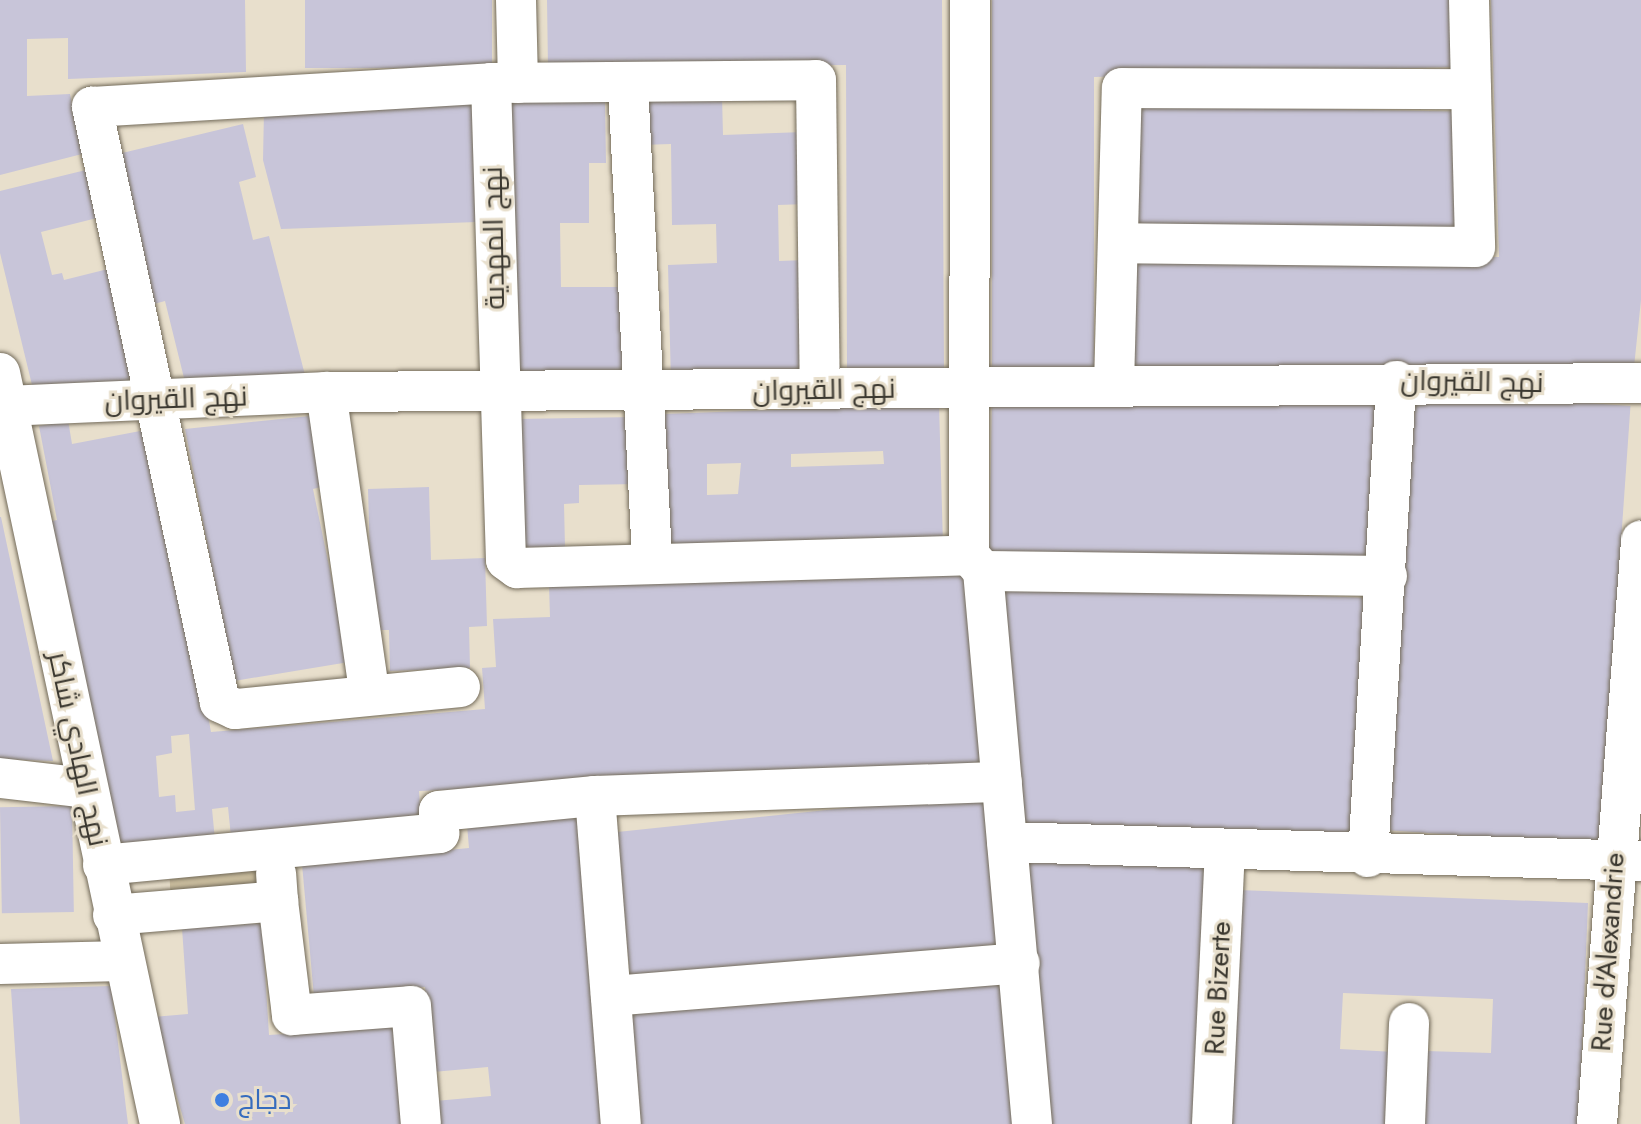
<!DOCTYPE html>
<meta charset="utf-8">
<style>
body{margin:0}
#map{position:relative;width:1641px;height:1124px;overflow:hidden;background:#e8dfcc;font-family:Jost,Cairo,sans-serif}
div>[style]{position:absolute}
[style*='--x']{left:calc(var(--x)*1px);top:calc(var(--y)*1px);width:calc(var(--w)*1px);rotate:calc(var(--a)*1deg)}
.green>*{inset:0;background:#cabd9e;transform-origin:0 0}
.building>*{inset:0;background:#c8c5d9;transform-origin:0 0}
.roads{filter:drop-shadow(0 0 2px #736b5a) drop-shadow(0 0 2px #736b5a)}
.minor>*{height:40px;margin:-20px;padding:0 20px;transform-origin:20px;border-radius:20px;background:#fff}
.dots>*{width:22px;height:22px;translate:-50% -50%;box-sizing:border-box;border:4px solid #e8dfcc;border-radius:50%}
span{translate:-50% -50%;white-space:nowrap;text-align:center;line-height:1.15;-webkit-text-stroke:6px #e8dfcc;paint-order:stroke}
.street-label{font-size:28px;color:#3b3830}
.shop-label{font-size:28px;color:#366cbe}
.left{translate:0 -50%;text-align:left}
</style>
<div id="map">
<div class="green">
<div style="left:267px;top:864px;width:21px;height:98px;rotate:87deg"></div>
</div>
<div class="building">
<div style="clip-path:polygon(0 0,245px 0,246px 72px,68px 79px,68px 38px,27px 39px,27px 96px,70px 94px,82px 154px,0 175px)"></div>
<div style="left:305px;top:0;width:187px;height:68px"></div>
<div style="clip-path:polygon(547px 0,942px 0,944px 370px,847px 371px,846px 65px,548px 68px)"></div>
<div style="clip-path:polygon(992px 0,1451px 0,1452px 67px,1094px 77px,1094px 368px,992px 368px)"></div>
<div style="clip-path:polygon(1491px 0,1641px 0,1641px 300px,1634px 367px,1134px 369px,1137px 250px,1499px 257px)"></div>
<div style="clip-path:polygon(722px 96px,723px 135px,804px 132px,806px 204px,778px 205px,779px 261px,807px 260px,810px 378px,671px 383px,668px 265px,717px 263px,716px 224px,672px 225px,671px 144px,641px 145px,640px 98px)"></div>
<div style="clip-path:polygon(476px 101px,477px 222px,281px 229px,263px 160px,264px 110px)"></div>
<div style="clip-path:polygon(605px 101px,606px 163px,589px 163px,589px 223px,560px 223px,561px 287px,628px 287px,628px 377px,511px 378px,510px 102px)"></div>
<div style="left:1139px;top:106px;width:319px;height:124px;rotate:1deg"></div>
<div style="clip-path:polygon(243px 124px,256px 177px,239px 182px,253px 240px,269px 236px,306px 379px,185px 382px,165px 301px,154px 304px,118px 154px)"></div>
<div style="clip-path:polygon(90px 169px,101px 217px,41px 232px,52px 275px,62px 273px,64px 280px,112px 268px,139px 382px,32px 385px,0 253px,0 191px)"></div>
<div style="left:1416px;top:391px;width:215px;height:440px;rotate:4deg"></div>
<div style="left:1375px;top:400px;width:166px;height:383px;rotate:91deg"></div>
<div style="clip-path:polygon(evenodd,939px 404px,943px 544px,667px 554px,663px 414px,939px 404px,883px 451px,884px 464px,791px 467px,791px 454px,883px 451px,939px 404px,741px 463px,738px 494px,707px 495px,707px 464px,741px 463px)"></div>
<div style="clip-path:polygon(310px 416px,321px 487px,313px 489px,349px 662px,234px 681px,185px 429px)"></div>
<div style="clip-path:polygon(637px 417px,638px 484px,579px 485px,579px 503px,564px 504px,565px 547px,518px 548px,516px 419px)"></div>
<div style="clip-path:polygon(evenodd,68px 420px,72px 444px,156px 428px,211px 732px,485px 709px,482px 668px,496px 667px,493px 619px,550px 617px,549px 585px,972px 573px,985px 767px,419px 791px,421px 821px,231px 837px,228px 807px,212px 809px,215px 840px,114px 848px,48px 522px,57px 520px,39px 426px,68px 420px,189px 734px,195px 810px,176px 812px,175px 795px,159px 797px,156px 756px,172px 753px,171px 736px,189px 734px)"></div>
<div style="clip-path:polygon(429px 487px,431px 560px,485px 558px,487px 626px,469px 627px,470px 668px,390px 671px,389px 630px,372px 630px,368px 489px)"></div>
<div style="clip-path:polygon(0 517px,1px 517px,53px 761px,0 759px)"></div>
<div style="left:1001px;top:585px;width:365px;height:238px;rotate:2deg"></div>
<div style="left:988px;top:793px;width:161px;height:375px;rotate:84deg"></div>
<div style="left:72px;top:806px;width:106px;height:72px;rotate:89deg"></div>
<div style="clip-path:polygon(581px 814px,608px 1124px,437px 1124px,435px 1101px,491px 1096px,488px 1067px,433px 1072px,425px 987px,314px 997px,302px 864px,469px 848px,467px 825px)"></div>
<div style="clip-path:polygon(1027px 853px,1213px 861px,1199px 1124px,1045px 1124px)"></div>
<div style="clip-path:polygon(1238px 890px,1588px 903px,1579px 1124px,1423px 1124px,1426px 1051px,1491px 1053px,1493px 999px,1343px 993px,1340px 1049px,1395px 1052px,1392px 1124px,1229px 1124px)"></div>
<div style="clip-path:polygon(262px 923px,269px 1035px,399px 1026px,405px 1124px,185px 1124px,153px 1017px,188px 1014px,182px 928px)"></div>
<div style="clip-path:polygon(1007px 978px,1020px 1124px,635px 1124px,627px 1009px)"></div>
<div style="clip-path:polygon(111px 986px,128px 1124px,20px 1124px,11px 989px)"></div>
</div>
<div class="roads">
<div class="minor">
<div style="--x:516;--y:0;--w:83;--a:88.6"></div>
<div style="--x:970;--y:0;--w:555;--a:90.1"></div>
<div style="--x:969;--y:555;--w:21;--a:49"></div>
<div style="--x:983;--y:571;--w:555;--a:84.94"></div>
<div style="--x:1469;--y:0;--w:89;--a:88.7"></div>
<div style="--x:491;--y:83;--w:477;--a:88.2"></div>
<div style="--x:506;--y:560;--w:14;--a:36"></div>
<div style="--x:517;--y:568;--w:452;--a:-1.6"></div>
<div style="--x:628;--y:84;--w:480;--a:87.1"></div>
<div style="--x:0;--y:373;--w:768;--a:77.97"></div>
<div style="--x:1114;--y:386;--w:298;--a:-88.5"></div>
<div style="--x:1122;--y:88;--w:349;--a:0.2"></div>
<div style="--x:1471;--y:89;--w:158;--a:88.5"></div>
<div style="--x:1475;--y:247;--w:356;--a:-179.4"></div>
<div style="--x:326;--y:392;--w:303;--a:81.8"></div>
<div style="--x:7;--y:406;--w:319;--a:-2.5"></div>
<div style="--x:326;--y:392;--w:1315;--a:-0.39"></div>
<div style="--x:983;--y:571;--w:404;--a:0.7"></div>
<div style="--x:460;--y:687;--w:226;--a:174.4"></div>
<div style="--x:235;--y:709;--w:17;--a:-155"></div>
<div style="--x:220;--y:702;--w:609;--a:-102.14"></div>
<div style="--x:92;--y:107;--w:400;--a:-3.4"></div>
<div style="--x:491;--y:83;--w:325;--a:-0.5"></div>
<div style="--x:816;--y:80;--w:308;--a:89.3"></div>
<div style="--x:0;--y:778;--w:87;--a:6.6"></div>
<div style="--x:595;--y:796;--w:329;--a:85.5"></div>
<div style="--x:1007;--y:842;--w:634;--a:1.72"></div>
<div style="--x:1368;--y:857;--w:477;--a:-86.6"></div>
<div style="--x:103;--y:865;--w:338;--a:-5.4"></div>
<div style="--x:439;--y:833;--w:22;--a:-90"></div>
<div style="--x:439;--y:811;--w:157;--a:-5.5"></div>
<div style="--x:595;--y:796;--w:407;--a:-2"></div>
<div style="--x:278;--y:901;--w:115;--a:83"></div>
<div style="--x:292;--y:1015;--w:119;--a:-4.3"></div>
<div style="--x:411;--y:1006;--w:118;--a:85.2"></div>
<div style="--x:113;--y:915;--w:166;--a:-4.8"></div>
<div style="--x:278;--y:901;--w:27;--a:-94"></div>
<div style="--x:0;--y:964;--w:123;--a:-1.4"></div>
<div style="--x:611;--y:996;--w:410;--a:-4.6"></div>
<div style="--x:1212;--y:1124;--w:272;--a:-87.3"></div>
<div style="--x:1405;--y:1124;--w:101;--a:-87.7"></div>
<div style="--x:1597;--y:1124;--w:585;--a:-85.68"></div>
</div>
</div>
<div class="dots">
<div style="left:222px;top:1100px;background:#3f7fe0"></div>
</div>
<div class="street-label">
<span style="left:494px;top:238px;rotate:-91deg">نهج المهدية</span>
<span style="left:1472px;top:382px;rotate:1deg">نهج القيروان</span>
<span style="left:824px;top:390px;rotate:-1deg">نهج القيروان</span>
<span style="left:176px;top:399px;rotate:-2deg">نهج القيروان</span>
<span style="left:78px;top:749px;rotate:78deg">نهج الهادي شاكر</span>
<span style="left:1608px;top:952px;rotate:-86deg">Rue d'Alexandrie</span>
<span style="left:1218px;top:988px;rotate:-87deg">Rue Bizerte</span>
</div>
<div class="shop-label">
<span class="left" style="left:238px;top:1100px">دجاج</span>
</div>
</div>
